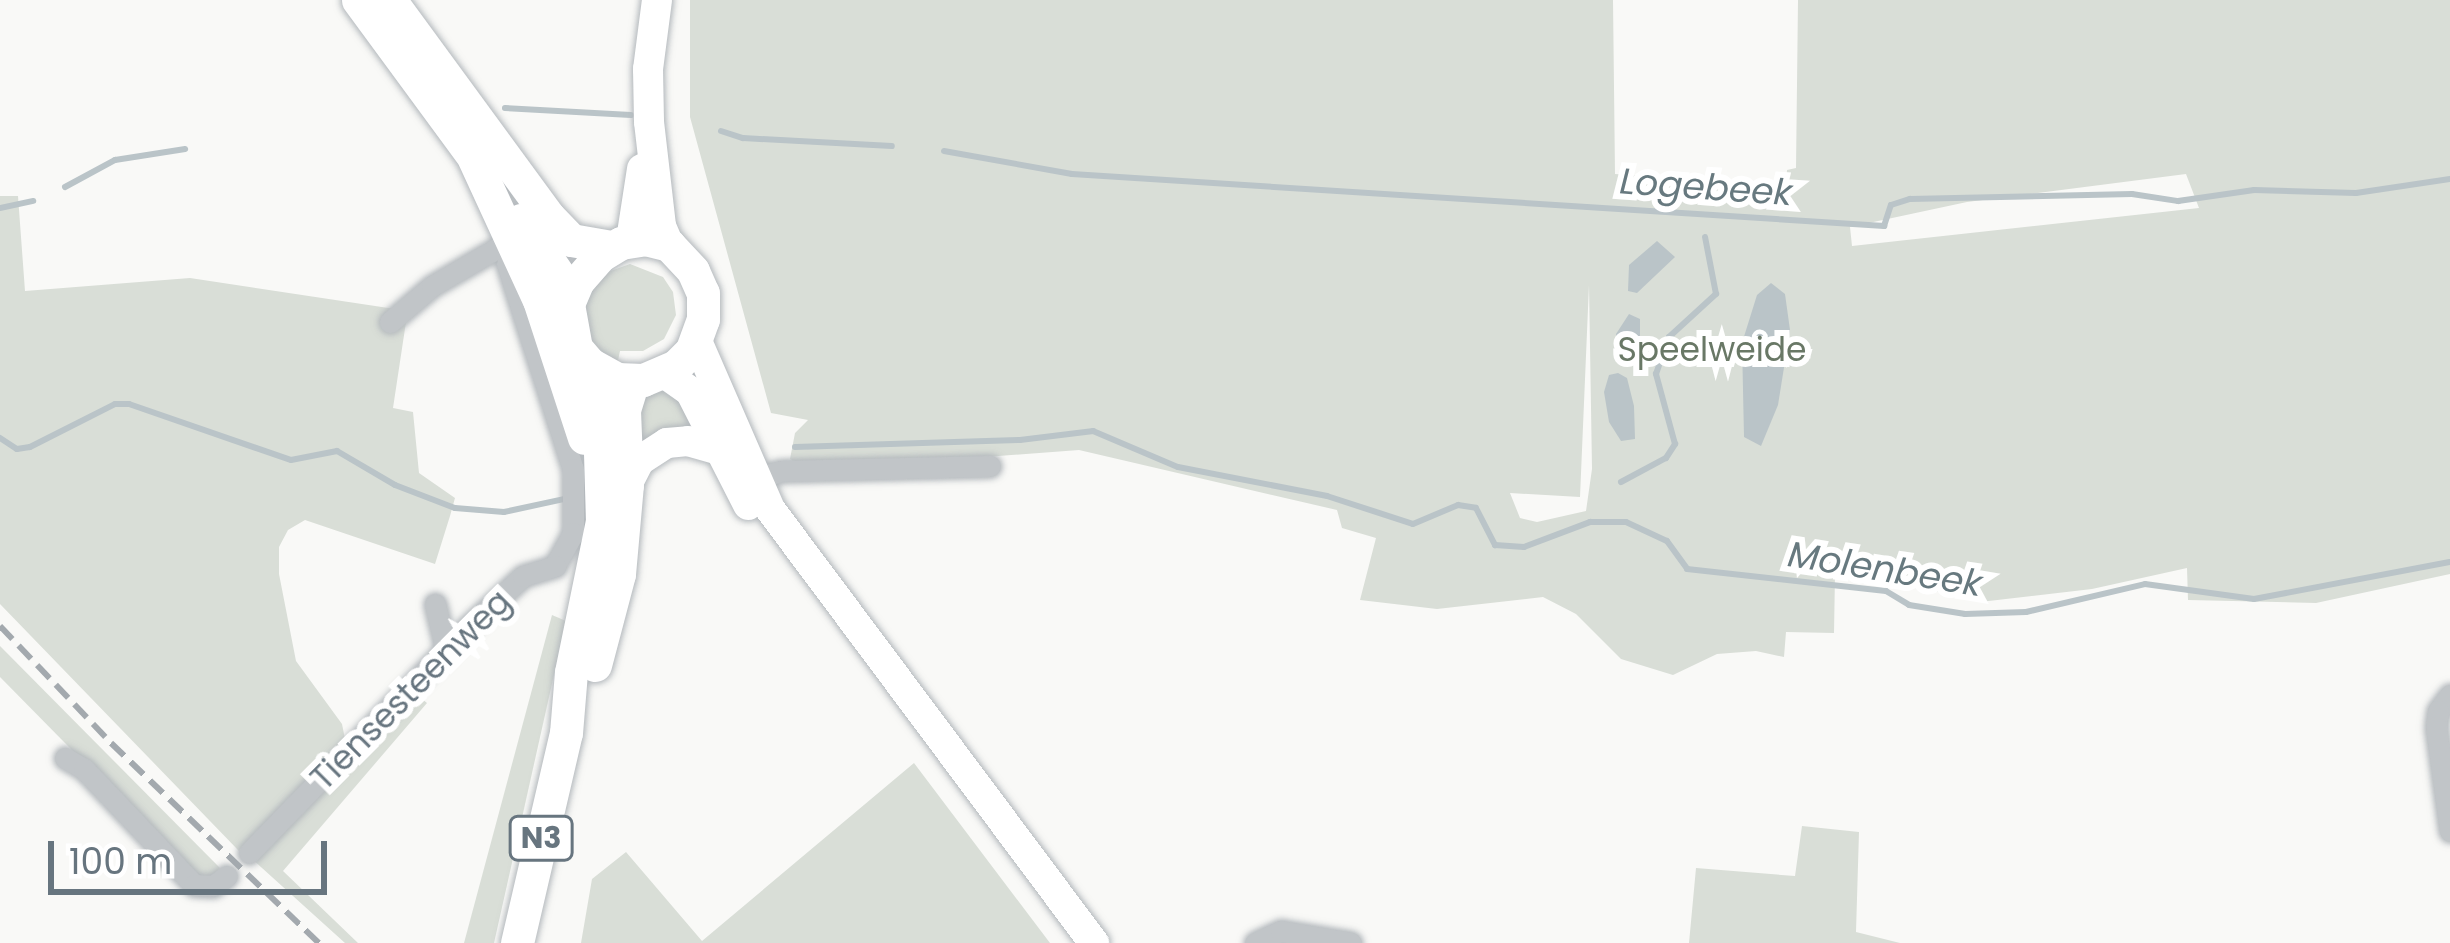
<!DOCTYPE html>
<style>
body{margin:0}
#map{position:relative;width:2450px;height:943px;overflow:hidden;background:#f9f9f7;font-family:Poppins,sans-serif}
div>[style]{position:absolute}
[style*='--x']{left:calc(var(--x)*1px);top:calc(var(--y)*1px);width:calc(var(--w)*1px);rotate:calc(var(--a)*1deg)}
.green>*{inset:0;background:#d9ded7}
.water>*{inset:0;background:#bac4c8}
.stream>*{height:6px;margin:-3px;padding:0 3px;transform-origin:3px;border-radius:3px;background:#bac4c8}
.roads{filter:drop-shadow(0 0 3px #b4b9bd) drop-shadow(0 0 3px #b4b9bd)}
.street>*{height:21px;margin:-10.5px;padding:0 10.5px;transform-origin:10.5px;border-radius:10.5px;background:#c1c5c8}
.secondary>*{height:30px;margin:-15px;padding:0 15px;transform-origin:15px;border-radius:15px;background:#fff}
.primary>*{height:33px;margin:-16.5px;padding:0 16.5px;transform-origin:16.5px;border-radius:16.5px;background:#fff}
.rail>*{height:6px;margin-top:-3px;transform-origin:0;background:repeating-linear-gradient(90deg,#a3a9ae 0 18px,transparent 0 27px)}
span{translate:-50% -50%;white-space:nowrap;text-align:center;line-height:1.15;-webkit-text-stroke:12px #fff;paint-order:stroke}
.shield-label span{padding:3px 9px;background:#fff;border:3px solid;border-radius:9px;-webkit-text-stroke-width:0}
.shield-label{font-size:30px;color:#67757f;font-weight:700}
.park-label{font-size:33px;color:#697866}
.street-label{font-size:33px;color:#67757f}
.water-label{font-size:36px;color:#67797f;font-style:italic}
.scale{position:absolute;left:48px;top:841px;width:279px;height:54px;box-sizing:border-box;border:6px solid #67757f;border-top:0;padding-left:15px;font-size:36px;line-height:42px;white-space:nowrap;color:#67757f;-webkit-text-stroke:9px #fff;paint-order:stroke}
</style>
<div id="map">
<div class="green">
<div style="clip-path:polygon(evenodd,690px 0,1613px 0,1615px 174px,1786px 186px,1787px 170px,1796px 168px,1798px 0,2450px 0,2450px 574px,2316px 603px,2188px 600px,2187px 568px,2092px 589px,1980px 602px,1856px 572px,1835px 575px,1834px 633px,1786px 632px,1784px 657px,1756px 651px,1717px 654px,1673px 675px,1621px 659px,1576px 614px,1543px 597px,1437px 609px,1360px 600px,1376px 538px,1342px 528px,1337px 510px,1079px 450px,906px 463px,797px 463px,790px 459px,795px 433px,808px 420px,771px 413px,690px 117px,690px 0,2186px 174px,2199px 208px,1852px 246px,1850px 227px,1967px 202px,2186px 174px,690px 0,1589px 285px,1592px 469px,1586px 511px,1537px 522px,1520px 518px,1510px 493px,1580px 497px,1589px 285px)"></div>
<div style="clip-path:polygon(0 196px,18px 196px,25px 291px,190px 278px,395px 309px,406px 322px,393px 408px,413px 412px,419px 473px,455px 498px,450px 516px,435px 564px,305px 520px,288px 530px,279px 547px,279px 574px,296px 661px,342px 724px,347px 749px,239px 851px,0 604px)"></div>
<div style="clip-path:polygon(630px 264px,663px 277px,673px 292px,676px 315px,664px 339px,643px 351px,620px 351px,617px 365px,587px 339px,583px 301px,605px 273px)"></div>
<div style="clip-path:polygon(655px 386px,679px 393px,707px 438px,637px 449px,637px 406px)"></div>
<div style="clip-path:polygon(552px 615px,566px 621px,494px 943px,464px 943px)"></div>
<div style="clip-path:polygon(0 646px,220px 868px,213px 877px,198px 878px,0 677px)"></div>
<div style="clip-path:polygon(416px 694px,427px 703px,283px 871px,358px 943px,345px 943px,252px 859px)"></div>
<div style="clip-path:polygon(914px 763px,1050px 943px,581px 943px,592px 879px,626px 852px,702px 941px)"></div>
<div style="clip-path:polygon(1802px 826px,1859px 832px,1856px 932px,1900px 943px,1689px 943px,1696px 868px,1795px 876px)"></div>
</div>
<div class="water">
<div style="clip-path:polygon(1657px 241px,1675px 257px,1637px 293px,1628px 291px,1629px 265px)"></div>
<div style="clip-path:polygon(1771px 283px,1785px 294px,1790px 330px,1778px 405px,1761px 446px,1744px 437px,1742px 343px,1757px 295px)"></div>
<div style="clip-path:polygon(1629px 314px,1640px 319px,1640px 339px,1630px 353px,1618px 348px,1616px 334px)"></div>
<div style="clip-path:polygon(1618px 373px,1627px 378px,1634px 406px,1635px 439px,1621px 441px,1609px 422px,1604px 392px,1609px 375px)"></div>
</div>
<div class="stream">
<div style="--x:505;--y:108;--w:126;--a:3.2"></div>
<div style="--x:721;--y:131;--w:23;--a:18"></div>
<div style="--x:743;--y:138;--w:149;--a:3.1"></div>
<div style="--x:944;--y:151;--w:130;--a:10.2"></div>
<div style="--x:1072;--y:174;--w:814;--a:3.66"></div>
<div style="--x:1884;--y:226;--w:22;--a:-72"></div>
<div style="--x:1891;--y:205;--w:20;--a:-18"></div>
<div style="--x:1910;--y:199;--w:222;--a:-1.3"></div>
<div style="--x:2132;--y:194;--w:47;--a:8.7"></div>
<div style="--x:2178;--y:201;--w:77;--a:-8.2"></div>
<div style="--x:2254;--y:190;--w:102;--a:1.7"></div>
<div style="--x:2356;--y:193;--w:95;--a:-8.5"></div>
<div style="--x:65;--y:187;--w:57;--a:-28.4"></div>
<div style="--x:115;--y:160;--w:71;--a:-8.9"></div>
<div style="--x:0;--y:208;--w:34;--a:-12"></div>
<div style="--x:0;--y:438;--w:20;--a:33"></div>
<div style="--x:17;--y:449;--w:13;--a:-9"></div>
<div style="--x:30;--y:447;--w:95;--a:-26.8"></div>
<div style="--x:115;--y:404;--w:14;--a:0"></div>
<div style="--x:129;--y:404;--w:171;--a:19.1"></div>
<div style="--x:291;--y:460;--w:47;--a:-11.1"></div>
<div style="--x:337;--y:451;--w:67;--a:30.4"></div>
<div style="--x:395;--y:485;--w:64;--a:21"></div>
<div style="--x:455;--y:508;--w:49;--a:4.7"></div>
<div style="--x:504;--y:512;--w:61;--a:-12.2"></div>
<div style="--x:795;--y:447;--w:225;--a:-1.8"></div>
<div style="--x:1020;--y:440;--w:74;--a:-7"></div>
<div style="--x:1093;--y:431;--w:92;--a:23"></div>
<div style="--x:1178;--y:467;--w:152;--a:11"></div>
<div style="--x:1327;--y:496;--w:90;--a:18"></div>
<div style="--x:1413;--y:524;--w:49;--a:-22.9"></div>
<div style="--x:1458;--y:505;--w:18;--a:9"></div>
<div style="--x:1476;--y:508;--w:42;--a:62.8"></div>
<div style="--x:1495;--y:545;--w:29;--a:4"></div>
<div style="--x:1524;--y:547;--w:71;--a:-20.7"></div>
<div style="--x:1590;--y:522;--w:36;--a:0"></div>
<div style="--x:1626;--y:522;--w:45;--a:24.9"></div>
<div style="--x:1667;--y:541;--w:34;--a:54"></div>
<div style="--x:1687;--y:569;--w:200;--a:6.3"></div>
<div style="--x:1886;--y:591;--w:27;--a:31"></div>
<div style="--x:1909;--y:605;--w:57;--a:9.1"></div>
<div style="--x:1965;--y:614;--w:61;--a:-1.9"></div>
<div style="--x:2026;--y:612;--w:122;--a:-13.2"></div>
<div style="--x:2145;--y:584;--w:110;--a:7.8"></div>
<div style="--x:2254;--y:599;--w:199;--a:-10.7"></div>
<div style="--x:1621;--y:482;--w:51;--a:-28.1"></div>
<div style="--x:1666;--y:458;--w:17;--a:-57"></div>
<div style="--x:1675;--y:444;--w:73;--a:-105.2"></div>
<div style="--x:1656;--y:374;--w:39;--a:-71"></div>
<div style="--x:1669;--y:337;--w:64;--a:-42.5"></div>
<div style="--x:1716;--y:294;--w:58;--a:-100.9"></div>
</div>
<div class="roads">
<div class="street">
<div style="--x:507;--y:264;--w:215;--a:72.2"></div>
<div style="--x:573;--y:469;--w:64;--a:90"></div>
<div style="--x:573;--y:533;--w:38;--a:119"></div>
<div style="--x:390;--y:322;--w:55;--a:-40.6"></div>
<div style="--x:432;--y:286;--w:78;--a:-30.2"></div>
<div style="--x:746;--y:481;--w:36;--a:-16"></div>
<div style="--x:781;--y:471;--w:209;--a:-1.4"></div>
<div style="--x:435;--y:604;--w:47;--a:76.6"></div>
<div style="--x:2450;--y:695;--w:20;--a:127"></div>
<div style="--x:2438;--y:711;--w:16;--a:97"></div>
<div style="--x:2436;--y:727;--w:105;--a:82.3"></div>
<div style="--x:65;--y:758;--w:22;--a:30"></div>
<div style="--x:84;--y:769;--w:160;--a:46.5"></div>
<div style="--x:194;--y:885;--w:19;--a:3"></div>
<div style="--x:213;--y:886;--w:17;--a:-36"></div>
<div style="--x:249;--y:853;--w:315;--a:-45.9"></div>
<div style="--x:468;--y:627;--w:75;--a:-42.8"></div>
<div style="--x:523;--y:576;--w:34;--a:-17"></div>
<div style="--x:1255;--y:943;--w:29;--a:-25"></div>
<div style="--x:1281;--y:931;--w:71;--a:9.7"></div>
</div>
<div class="secondary">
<div style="--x:657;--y:0;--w:70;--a:97.4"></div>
<div style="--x:648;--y:69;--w:53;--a:88.9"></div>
<div style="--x:649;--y:122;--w:105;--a:83.4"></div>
<div style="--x:661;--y:226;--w:21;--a:67"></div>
<div style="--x:631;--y:240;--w:72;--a:-81.2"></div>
<div style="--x:697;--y:341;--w:183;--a:66.5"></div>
<div style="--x:770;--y:509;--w:542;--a:53.26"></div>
<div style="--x:664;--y:373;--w:32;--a:35"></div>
<div style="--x:690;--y:391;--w:128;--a:63"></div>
<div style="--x:627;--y:485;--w:27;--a:-63"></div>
<div style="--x:639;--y:461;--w:33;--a:-33"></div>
<div style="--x:667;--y:443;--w:21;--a:-5"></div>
<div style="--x:688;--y:441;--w:32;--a:16"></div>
</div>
<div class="primary">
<div style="--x:358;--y:0;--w:216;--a:53.7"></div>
<div style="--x:390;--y:0;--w:269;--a:53.8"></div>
<div style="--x:549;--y:217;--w:32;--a:46"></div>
<div style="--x:571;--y:240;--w:41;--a:9.9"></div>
<div style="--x:474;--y:159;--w:155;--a:65.3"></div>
<div style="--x:539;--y:300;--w:145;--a:71.9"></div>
<div style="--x:521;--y:220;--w:88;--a:55.6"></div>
<div style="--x:645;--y:239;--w:25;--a:14"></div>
<div style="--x:669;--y:245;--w:35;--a:47"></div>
<div style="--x:693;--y:271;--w:24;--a:66"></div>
<div style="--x:703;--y:293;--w:26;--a:90"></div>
<div style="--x:703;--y:319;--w:33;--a:110"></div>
<div style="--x:692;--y:350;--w:23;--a:135"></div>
<div style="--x:676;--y:366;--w:36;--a:157"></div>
<div style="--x:643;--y:380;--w:26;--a:-178"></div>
<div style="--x:617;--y:379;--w:31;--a:-151"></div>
<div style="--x:590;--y:364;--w:21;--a:-131"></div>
<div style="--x:576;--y:348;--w:45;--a:-100.3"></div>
<div style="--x:568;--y:304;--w:25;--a:-67"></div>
<div style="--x:578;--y:281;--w:35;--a:-49"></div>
<div style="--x:601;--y:255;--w:23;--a:-31"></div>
<div style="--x:621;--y:243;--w:24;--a:-9"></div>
<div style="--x:595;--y:665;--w:94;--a:-75.2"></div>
<div style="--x:619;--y:574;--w:89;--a:-84.9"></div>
<div style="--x:627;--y:485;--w:75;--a:-92.3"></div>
<div style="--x:624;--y:410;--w:30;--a:-73"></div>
<div style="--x:517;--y:943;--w:216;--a:-76.9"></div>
<div style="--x:566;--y:733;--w:61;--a:-85.3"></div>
<div style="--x:571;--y:672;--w:154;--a:-78.4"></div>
<div style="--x:602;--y:521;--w:104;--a:-91.7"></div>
<div style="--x:599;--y:417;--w:54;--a:-99.6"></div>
</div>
</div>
<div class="rail">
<div style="--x:0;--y:626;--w:161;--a:46.5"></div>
<div style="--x:111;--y:743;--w:289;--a:43.9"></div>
</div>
<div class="shield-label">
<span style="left:541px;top:838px">N3</span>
</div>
<div class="park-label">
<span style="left:1712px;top:350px">Speelweide</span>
</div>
<div class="street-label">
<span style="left:411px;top:690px;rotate:-45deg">Tiensesteenweg</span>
</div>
<div class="water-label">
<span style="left:1706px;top:187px;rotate:4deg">Logebeek</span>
<span style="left:1885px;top:569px;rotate:9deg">Molenbeek</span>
</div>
<div class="scale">100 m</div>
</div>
